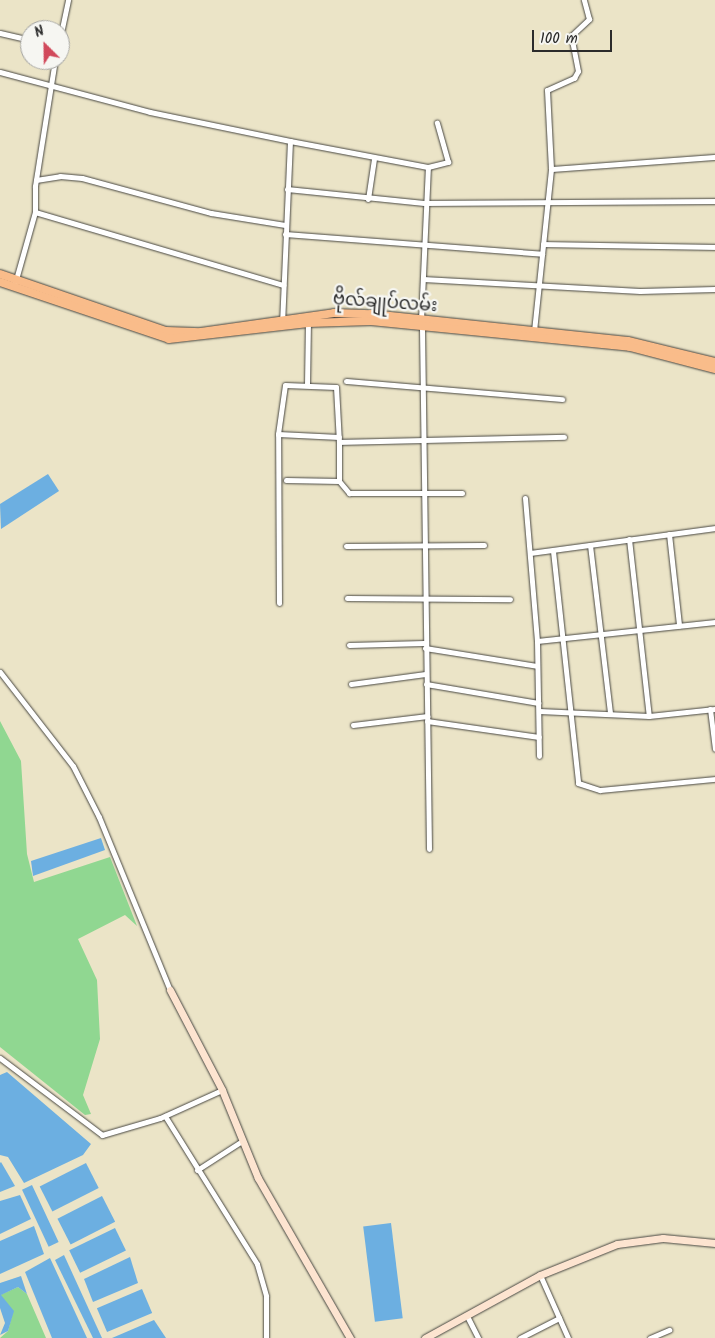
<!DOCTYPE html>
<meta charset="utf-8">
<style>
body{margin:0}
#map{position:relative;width:715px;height:1338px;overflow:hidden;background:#ebe4c7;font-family:Kalam,"Noto Sans Myanmar",sans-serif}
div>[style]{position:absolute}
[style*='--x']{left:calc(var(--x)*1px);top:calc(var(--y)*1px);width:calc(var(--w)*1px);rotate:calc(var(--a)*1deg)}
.green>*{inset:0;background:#90d791}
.water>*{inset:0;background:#6cafe1;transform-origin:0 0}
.roads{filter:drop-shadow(0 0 1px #484742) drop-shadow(0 0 1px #484742)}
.street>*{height:5px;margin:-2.5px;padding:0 2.5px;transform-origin:2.5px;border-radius:2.5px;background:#fff}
.secondary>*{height:7px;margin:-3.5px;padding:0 3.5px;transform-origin:3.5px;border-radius:3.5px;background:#fde4d0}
.primary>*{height:8px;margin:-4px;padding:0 4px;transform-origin:4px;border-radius:4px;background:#f9bc8a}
span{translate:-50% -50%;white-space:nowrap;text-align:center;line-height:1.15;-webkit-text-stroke:4.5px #f6f6f2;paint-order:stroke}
.street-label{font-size:18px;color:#2b2b2b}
.north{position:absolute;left:20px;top:20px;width:50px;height:50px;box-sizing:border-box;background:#f6f6f2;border:1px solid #a5a5a2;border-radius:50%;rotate:337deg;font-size:14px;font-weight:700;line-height:20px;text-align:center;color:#2b2b2b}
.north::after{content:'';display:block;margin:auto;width:18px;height:22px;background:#d1495b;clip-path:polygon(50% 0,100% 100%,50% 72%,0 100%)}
.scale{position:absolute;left:532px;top:30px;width:80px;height:22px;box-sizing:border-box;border:2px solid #2b2b2b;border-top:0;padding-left:6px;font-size:15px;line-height:18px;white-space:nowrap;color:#2b2b2b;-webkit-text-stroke:4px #f6f6f2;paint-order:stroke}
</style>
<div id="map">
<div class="green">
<div style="clip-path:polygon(0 721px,21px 761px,27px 854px,34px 882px,110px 857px,137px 926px,125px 915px,78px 939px,97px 980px,100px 1039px,83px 1095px,91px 1114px,85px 1115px,0 1047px)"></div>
<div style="clip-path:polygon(18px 1287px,27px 1294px,46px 1338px,0 1338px,8px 1331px,13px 1312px,0 1295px)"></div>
</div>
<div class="water">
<div style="clip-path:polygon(48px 474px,59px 491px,1px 529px,0 504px)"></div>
<div style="clip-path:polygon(101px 838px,105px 850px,33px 876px,31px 861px)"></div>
<div style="clip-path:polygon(7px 1072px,91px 1144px,83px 1155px,24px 1183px,8px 1157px,0 1155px,0 1075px)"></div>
<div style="clip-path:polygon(1px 1162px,15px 1186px,0 1192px,0 1163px)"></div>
<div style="left:86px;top:1163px;width:28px;height:52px;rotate:63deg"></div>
<div style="left:32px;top:1185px;width:63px;height:11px;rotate:65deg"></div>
<div style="clip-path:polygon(20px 1195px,31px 1219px,0 1234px,0 1201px)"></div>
<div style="left:102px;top:1196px;width:29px;height:50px;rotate:63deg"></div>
<div style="left:391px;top:1223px;width:96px;height:28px;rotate:83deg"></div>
<div style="clip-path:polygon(34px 1226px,44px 1254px,0 1274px,0 1241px)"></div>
<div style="left:115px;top:1228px;width:25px;height:51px;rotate:64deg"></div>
<div style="clip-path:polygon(64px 1255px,102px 1338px,93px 1338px,55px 1260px)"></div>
<div style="clip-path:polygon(130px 1257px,138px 1283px,93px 1302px,84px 1279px)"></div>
<div style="clip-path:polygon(50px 1258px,87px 1338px,52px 1338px,25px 1272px)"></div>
<div style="clip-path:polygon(21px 1276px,27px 1294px,18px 1287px,1px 1295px,14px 1311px,8px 1331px,0 1335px,5px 1323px,0 1308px,0 1283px)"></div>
<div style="left:142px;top:1289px;width:26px;height:49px;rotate:67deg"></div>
<div style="clip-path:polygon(154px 1320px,166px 1338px,112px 1338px)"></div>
</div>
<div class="roads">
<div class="street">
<div style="--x:0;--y:33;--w:31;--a:13"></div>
<div style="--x:60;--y:38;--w:39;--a:-78"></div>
<div style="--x:0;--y:72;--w:155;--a:14.9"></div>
<div style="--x:150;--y:112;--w:143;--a:11.7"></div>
<div style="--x:290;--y:141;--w:181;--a:92.5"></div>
<div style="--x:290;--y:141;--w:140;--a:10.7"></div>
<div style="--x:428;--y:167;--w:21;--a:-14"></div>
<div style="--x:448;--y:162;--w:41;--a:-105.8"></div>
<div style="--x:551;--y:169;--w:79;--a:-92.9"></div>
<div style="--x:547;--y:90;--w:30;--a:-24"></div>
<div style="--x:574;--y:78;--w:8;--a:-60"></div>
<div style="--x:578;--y:71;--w:36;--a:-101"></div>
<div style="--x:571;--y:36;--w:25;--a:-43"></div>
<div style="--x:589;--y:19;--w:20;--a:-105"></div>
<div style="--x:36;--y:180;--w:24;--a:-9"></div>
<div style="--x:60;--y:176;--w:22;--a:5"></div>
<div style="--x:82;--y:178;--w:134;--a:15.2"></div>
<div style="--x:211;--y:213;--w:75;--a:9.2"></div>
<div style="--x:287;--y:189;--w:140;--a:5.8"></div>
<div style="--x:426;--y:203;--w:289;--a:-0.4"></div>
<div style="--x:368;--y:199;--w:40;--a:-81.5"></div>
<div style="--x:35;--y:212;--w:259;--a:16.4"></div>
<div style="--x:285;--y:234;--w:258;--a:4.4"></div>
<div style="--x:543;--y:244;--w:172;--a:1"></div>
<div style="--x:423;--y:279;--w:217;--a:3.2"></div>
<div style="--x:640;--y:291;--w:75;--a:-1.5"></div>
<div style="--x:15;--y:283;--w:74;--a:-74.3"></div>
<div style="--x:35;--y:212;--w:26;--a:-90"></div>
<div style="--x:35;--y:186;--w:128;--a:-81"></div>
<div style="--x:421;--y:320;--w:153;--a:-87.4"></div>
<div style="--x:422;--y:328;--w:521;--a:89.23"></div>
<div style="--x:534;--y:331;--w:163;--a:-84"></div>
<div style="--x:551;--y:169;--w:164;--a:-4.2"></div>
<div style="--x:346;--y:381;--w:217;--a:4.8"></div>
<div style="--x:307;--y:385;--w:62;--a:-89.1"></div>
<div style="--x:278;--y:434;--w:61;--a:2.8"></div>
<div style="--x:339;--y:442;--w:39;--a:90"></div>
<div style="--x:339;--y:481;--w:16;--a:50"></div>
<div style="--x:349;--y:493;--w:113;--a:0"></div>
<div style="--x:286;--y:480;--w:53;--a:1.1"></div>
<div style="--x:525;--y:498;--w:144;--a:85.2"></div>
<div style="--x:537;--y:641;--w:115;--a:89"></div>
<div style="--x:669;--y:534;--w:92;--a:83.7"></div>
<div style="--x:629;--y:539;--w:178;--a:83.6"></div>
<div style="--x:590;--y:545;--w:169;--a:83.2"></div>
<div style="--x:346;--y:546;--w:138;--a:-0.4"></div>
<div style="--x:553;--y:551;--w:233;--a:83.8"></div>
<div style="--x:578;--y:783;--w:23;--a:18"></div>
<div style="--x:600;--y:790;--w:116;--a:-5.5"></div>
<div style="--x:530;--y:553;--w:187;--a:-7.7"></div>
<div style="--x:347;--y:598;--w:163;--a:0.4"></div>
<div style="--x:279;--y:603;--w:169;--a:-90.3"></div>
<div style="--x:278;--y:434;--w:49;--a:-81.9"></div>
<div style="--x:285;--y:385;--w:51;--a:2.2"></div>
<div style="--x:336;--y:387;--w:55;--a:86.9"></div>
<div style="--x:339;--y:442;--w:225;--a:-1.3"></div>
<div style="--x:537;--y:641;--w:179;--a:-6.1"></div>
<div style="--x:349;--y:645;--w:75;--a:-1.5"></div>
<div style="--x:425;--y:648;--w:113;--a:9.1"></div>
<div style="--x:0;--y:672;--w:119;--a:52.2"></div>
<div style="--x:73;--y:766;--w:57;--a:63"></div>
<div style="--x:99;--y:817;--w:187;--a:67.7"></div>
<div style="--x:351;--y:684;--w:75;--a:-7.7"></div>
<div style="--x:426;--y:684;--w:114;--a:9.6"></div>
<div style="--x:710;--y:709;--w:40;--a:82.9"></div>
<div style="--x:539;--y:711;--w:110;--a:2.6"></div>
<div style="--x:649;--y:716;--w:66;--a:-6.1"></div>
<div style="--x:427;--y:721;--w:113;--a:8.1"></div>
<div style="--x:353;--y:725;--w:75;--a:-6.9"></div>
<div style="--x:0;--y:1058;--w:128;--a:37"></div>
<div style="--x:102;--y:1135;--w:60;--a:-16.3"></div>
<div style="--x:160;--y:1118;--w:68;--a:-24.3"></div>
<div style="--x:165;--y:1116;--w:174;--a:58.1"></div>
<div style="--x:257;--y:1264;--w:33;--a:74"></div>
<div style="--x:266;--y:1296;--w:42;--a:90"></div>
<div style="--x:197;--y:1170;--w:54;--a:-32.8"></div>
<div style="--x:540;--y:1275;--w:69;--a:66"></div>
<div style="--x:467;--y:1316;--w:25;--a:63"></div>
<div style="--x:520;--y:1338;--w:44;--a:-27.1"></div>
<div style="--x:650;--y:1338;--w:21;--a:-23"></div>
</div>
<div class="secondary">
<div style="--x:170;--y:990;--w:113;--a:62.5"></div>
<div style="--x:222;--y:1090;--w:95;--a:67.8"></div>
<div style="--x:258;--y:1178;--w:185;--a:60.1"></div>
<div style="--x:425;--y:1338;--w:131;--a:-28.7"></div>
<div style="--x:540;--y:1275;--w:83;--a:-21.9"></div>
<div style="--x:617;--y:1244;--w:46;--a:-7.4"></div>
<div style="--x:663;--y:1238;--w:52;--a:5.5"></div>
</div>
<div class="primary">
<div style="--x:0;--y:274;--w:176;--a:19"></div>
<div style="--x:166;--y:331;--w:35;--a:2"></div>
<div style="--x:201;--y:332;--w:134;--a:-8.1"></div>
<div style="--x:334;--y:313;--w:37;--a:2"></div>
<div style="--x:371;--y:314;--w:258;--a:6"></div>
<div style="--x:628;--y:341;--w:89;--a:13.6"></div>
<div style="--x:0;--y:282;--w:178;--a:18.6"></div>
<div style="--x:169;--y:339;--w:140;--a:-6.6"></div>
<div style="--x:308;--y:323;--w:63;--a:-1.8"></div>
<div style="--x:371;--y:321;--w:260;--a:5.7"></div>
<div style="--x:630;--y:347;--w:88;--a:14.5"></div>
</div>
</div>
<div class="street-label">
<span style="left:385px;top:304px;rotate:4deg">ဗိုလ်ချုပ်လမ်း</span>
</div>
<div class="north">N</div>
<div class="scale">100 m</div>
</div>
